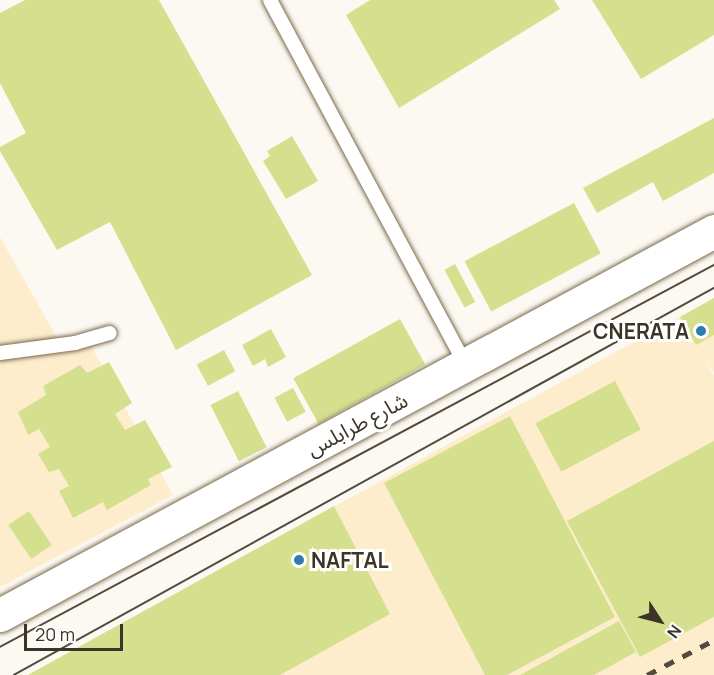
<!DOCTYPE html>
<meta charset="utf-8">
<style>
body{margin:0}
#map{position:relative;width:714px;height:675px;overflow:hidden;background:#fcf8f2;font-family:Manrope,"Noto Sans Arabic",sans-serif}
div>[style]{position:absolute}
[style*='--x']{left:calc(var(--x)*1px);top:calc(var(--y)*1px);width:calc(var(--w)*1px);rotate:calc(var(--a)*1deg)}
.built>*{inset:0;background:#feedcc}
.building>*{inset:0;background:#d5e08f;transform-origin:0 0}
.roads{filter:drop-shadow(0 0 2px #7b6b4d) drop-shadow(0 0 2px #7b6b4d)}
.service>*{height:14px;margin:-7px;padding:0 7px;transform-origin:7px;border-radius:7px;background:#fff}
.secondary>*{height:33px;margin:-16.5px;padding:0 16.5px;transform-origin:16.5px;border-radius:16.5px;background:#fff}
.tram>*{height:1.5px;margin:-0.75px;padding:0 0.75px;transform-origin:0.75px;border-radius:0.75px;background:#524c40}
.rail>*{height:4.5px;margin-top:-2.25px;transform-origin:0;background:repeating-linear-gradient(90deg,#524c40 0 10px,transparent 0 20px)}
.dots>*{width:16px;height:16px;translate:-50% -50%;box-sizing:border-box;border:3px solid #fff;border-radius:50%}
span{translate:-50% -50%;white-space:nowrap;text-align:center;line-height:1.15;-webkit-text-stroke:6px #fff;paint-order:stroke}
.poi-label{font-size:21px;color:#3b3427;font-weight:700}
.right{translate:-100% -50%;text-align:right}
.left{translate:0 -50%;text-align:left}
.street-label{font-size:21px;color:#3b3427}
.north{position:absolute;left:630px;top:591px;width:60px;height:60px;-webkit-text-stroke:4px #fff;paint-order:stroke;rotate:126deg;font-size:16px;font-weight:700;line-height:24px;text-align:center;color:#3b3427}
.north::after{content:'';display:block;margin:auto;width:21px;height:27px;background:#3b3427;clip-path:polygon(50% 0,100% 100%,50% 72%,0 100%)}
.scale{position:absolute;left:24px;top:624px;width:99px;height:27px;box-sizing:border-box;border:3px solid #3b3427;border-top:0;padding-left:8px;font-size:18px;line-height:21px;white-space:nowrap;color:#3b3427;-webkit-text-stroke:4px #fff;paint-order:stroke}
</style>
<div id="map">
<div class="built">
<div style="clip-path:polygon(0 237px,62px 347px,85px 335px,173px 495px,0 587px)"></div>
<div style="clip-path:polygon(714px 298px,714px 372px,704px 359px,714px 375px,714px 675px,28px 675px)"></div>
</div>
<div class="building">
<div style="clip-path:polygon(25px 0,159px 0,312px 275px,176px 350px,110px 222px,57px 250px,0 151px,0 147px,26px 133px,0 83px,0 13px)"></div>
<div style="clip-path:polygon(370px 0,554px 0,560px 9px,399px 108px,346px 15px)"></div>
<div style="clip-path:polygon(592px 0,714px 0,714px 35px,641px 79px)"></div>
<div style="clip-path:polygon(714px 118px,714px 173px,663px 201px,653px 182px,597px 213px,583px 188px)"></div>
<div style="clip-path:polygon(292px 136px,318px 181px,286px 199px,263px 161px,270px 156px,267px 151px)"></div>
<div style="left:574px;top:203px;width:57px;height:124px;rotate:62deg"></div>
<div style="left:455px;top:264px;width:43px;height:12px;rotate:62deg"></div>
<div style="clip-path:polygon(714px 298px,714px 335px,696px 345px,680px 317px)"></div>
<div style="left:400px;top:319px;width:52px;height:122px;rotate:61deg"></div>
<div style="clip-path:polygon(271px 329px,286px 357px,268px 367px,265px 359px,253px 366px,242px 345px)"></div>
<div style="left:224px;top:350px;width:24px;height:31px;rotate:62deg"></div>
<div style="clip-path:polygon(109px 362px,132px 403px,115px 414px,125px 430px,145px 420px,172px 467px,148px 479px,151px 485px,107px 510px,103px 502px,73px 518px,59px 491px,69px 486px,59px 469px,49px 472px,38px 454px,50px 447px,39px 429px,28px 435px,18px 412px,46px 395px,43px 386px,80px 365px,87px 373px)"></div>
<div style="left:615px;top:381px;width:55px;height:90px;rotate:62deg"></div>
<div style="left:293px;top:388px;width:27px;height:21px;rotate:62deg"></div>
<div style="left:238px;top:391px;width:63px;height:31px;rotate:63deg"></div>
<div style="clip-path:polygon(510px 416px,615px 617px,507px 675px,485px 675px,384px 483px)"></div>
<div style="clip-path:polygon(714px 441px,714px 617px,640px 657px,567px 521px)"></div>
<div style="clip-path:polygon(334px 506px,390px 614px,280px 675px,28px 675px)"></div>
<div style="left:29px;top:511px;width:41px;height:25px;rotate:56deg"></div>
<div style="clip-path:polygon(619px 621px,636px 652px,594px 675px,520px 675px)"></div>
</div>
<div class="roads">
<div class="service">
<div style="--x:270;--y:0;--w:414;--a:61.8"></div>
<div style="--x:0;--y:353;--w:76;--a:-7.6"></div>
<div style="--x:75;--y:343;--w:36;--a:-16"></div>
</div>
<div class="secondary">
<div style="--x:0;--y:615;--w:811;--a:-28.27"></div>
</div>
</div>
<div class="tram">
<div style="--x:0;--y:647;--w:810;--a:-28.15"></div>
<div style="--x:14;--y:675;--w:800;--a:-28.94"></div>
</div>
<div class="rail">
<div style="--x:647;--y:675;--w:76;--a:-27.6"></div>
</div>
<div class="dots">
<div style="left:701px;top:331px;background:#2e7cae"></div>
<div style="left:299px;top:560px;background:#2e7cae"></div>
</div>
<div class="poi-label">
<span class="right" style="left:689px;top:331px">CNERATA</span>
<span class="left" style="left:311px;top:560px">NAFTAL</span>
</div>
<div class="street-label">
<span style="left:357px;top:424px;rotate:-28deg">شارع طرابلس</span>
</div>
<div class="north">N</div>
<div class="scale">20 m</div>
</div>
